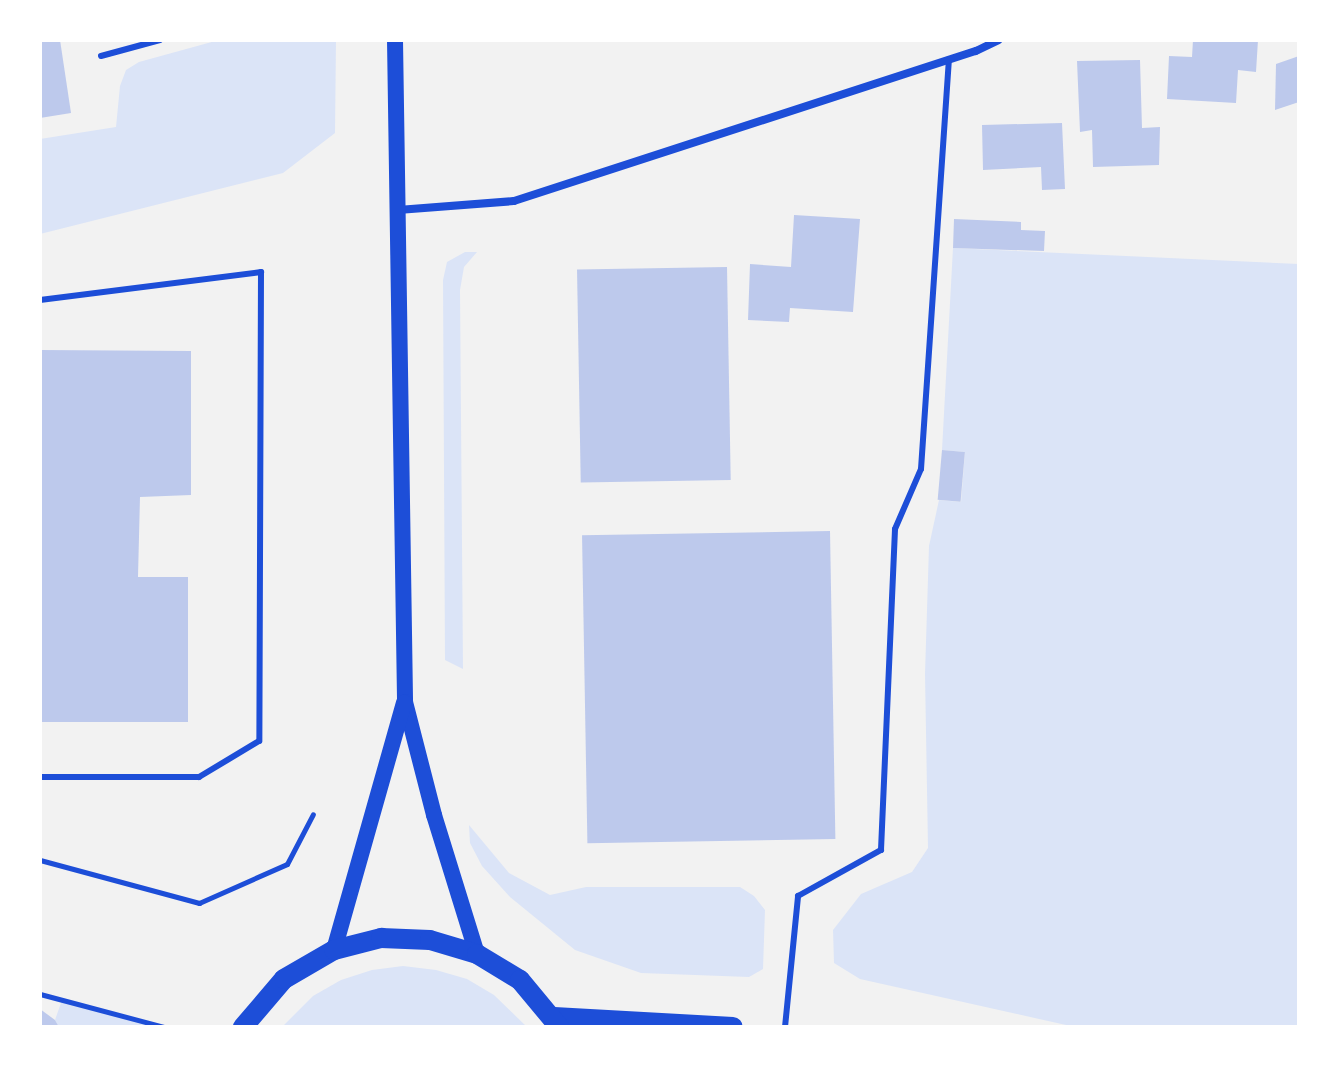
<!DOCTYPE html>
<style>
body{margin:0}
#map{position:relative;width:1339px;height:1067px;overflow:hidden;background:#f2f2f2;font-family:"DM Sans",sans-serif}
div>[style]{position:absolute}
[style*='--x']{left:calc(var(--x)*1px);top:calc(var(--y)*1px);width:calc(var(--w)*1px);rotate:calc(var(--a)*1deg)}
.green>*{inset:0;background:#dbe4f7}
.building>*{inset:0;background:#bdc9ec;transform-origin:0 0}
.path>*{height:5px;margin:-2.5px;padding:0 2.5px;transform-origin:2.5px;border-radius:2.5px;background:#1d4ed8}
.service>*{height:6px;margin:-3px;padding:0 3px;transform-origin:3px;border-radius:3px;background:#1d4ed8}
.minor>*{height:8px;margin:-4px;padding:0 4px;transform-origin:4px;border-radius:4px;background:#1d4ed8}
.secondary>*{height:16px;margin:-8px;padding:0 8px;transform-origin:8px;border-radius:8px;background:#1d4ed8}
.primary>*{height:20px;margin:-10px;padding:0 10px;transform-origin:10px;border-radius:10px;background:#1d4ed8}
span{translate:-50% -50%;white-space:nowrap;text-align:center;line-height:1.15;-webkit-text-stroke:8px #fff;paint-order:stroke}
.frame{position:absolute;inset:0;border:42px solid #fff;pointer-events:none}
</style>
<div id="map">
<div class="green">
<div style="clip-path:polygon(219px 40px,336px 40px,335px 133px,283px 173px,40px 234px,40px 139px,116px 127px,120px 86px,126px 70px,139px 62px)"></div>
<div style="clip-path:polygon(953px 248px,1299px 264px,1299px 1027px,1075px 1027px,860px 979px,834px 963px,833px 930px,861px 894px,912px 872px,928px 848px,925px 674px,929px 546px,939px 500px,961px 502px,965px 452px,942px 450px)"></div>
<div style="clip-path:polygon(465px 252px,477px 252px,464px 267px,460px 290px,463px 669px,445px 660px,443px 280px,447px 262px)"></div>
<div style="clip-path:polygon(469px 825px,509px 873px,550px 895px,586px 887px,740px 887px,754px 896px,765px 910px,763px 969px,749px 977px,641px 973px,575px 950px,510px 897px,482px 866px,470px 843px)"></div>
<div style="clip-path:polygon(403px 966px,436px 970px,467px 979px,494px 995px,527px 1027px,282px 1027px,313px 996px,341px 980px,372px 970px)"></div>
<div style="clip-path:polygon(62px 1000px,164px 1027px,59px 1027px,55px 1020px)"></div>
</div>
<div class="building">
<div style="clip-path:polygon(40px 40px,60px 40px,71px 113px,40px 118px)"></div>
<div style="clip-path:polygon(1193px 40px,1258px 40px,1256px 72px,1238px 70px,1236px 103px,1167px 99px,1169px 56px,1192px 57px)"></div>
<div style="clip-path:polygon(1299px 56px,1299px 102px,1275px 110px,1276px 64px)"></div>
<div style="clip-path:polygon(1140px 60px,1142px 128px,1160px 127px,1159px 165px,1093px 167px,1092px 130px,1080px 132px,1077px 61px)"></div>
<div style="clip-path:polygon(1062px 123px,1065px 189px,1042px 190px,1041px 167px,983px 170px,982px 125px)"></div>
<div style="clip-path:polygon(794px 215px,860px 219px,853px 312px,790px 308px,789px 322px,748px 320px,750px 264px,791px 267px)"></div>
<div style="clip-path:polygon(954px 219px,1021px 222px,1021px 230px,1045px 231px,1044px 251px,953px 248px)"></div>
<div style="left:727px;top:267px;width:213px;height:150px;rotate:89deg"></div>
<div style="clip-path:polygon(40px 350px,191px 351px,191px 495px,140px 497px,138px 577px,188px 577px,188px 722px,40px 722px)"></div>
<div style="left:942px;top:450px;width:23px;height:50px;rotate:5deg"></div>
<div style="left:830px;top:531px;width:308px;height:248px;rotate:89deg"></div>
<div style="clip-path:polygon(40px 1009px,55px 1020px,59px 1027px,40px 1027px)"></div>
</div>
<div class="path">
<div style="--x:40;--y:860;--w:165;--a:15.1"></div>
<div style="--x:199;--y:903;--w:96;--a:-23.9"></div>
<div style="--x:287;--y:864;--w:56;--a:-62.5"></div>
<div style="--x:40;--y:994;--w:128;--a:14.9"></div>
</div>
<div class="service">
<div style="--x:101;--y:56;--w:61;--a:-15.2"></div>
<div style="--x:40;--y:300;--w:223;--a:-7.2"></div>
<div style="--x:261;--y:272;--w:469;--a:90.2"></div>
<div style="--x:259;--y:741;--w:70;--a:149"></div>
<div style="--x:199;--y:777;--w:159;--a:180"></div>
<div style="--x:785;--y:1027;--w:132;--a:-84.3"></div>
<div style="--x:798;--y:896;--w:95;--a:-29"></div>
<div style="--x:881;--y:850;--w:321;--a:-87.5"></div>
<div style="--x:895;--y:529;--w:65;--a:-66.6"></div>
<div style="--x:921;--y:469;--w:411;--a:-86.1"></div>
</div>
<div class="minor">
<div style="--x:398;--y:210;--w:116;--a:-4.4"></div>
<div style="--x:514;--y:201;--w:486;--a:-18"></div>
<div style="--x:976;--y:51;--w:25;--a:-26"></div>
</div>
<div class="secondary">
<div style="--x:395;--y:40;--w:662;--a:89.13"></div>
<div style="--x:405;--y:702;--w:117;--a:75.6"></div>
<div style="--x:434;--y:815;--w:145;--a:72.8"></div>
<div style="--x:334;--y:950;--w:257;--a:-74.2"></div>
</div>
<div class="primary">
<div style="--x:554;--y:1017;--w:179;--a:3.2"></div>
<div style="--x:243;--y:1027;--w:63;--a:-49.5"></div>
<div style="--x:284;--y:979;--w:58;--a:-30.1"></div>
<div style="--x:334;--y:950;--w:49;--a:-14.3"></div>
<div style="--x:381;--y:938;--w:49;--a:2.3"></div>
<div style="--x:430;--y:940;--w:49;--a:16.6"></div>
<div style="--x:477;--y:954;--w:50;--a:31.2"></div>
<div style="--x:520;--y:980;--w:61;--a:50.3"></div>
</div>
<div class="frame"></div>
</div>
